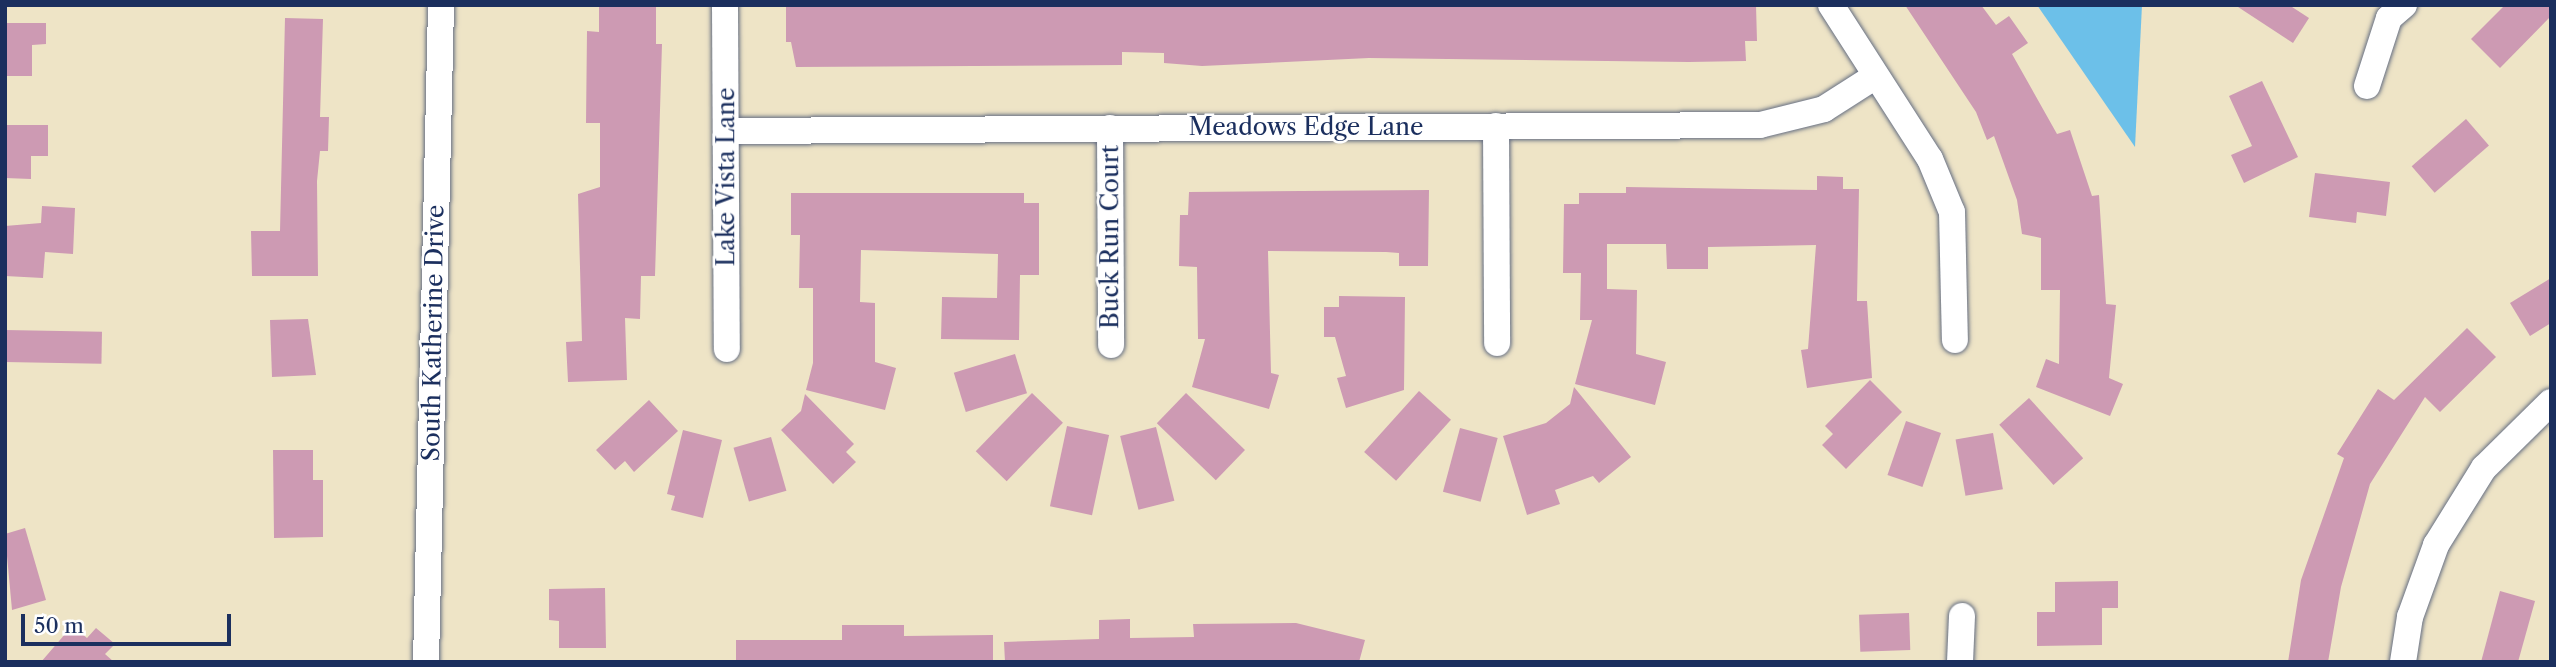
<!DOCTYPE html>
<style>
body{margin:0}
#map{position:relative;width:2556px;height:667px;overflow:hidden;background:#eee4c6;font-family:"Libre Caslon Text",serif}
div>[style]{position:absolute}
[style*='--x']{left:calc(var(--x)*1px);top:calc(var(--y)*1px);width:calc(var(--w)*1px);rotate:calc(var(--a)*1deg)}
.water>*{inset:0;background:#6cc0e9}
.building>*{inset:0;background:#cd9ab3;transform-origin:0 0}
.roads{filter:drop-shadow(0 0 2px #656e82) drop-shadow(0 0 2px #656e82)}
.street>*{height:26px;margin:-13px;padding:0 13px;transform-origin:13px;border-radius:13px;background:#fff}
span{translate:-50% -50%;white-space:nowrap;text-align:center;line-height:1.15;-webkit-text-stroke:5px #fff;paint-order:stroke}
.street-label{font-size:24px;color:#1b2f5e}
.frame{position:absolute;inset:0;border:7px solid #1b2f5e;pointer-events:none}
.scale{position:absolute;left:21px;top:614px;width:210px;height:32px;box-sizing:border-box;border:4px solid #1b2f5e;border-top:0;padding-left:9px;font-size:21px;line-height:24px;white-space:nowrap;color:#1b2f5e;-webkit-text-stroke:5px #fff;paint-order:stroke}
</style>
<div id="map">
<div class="water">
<div style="clip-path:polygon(2037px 5px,2142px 5px,2135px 147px)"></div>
</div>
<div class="building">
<div style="clip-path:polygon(599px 5px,656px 5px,656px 44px,662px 44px,655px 276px,641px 276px,640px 319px,625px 318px,627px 380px,568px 382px,566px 342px,582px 341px,578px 194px,600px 187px,600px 123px,586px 123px,587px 31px,599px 32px)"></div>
<div style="clip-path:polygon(786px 5px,1756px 5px,1757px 41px,1745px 41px,1746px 61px,1689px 62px,1369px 58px,1202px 66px,1164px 63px,1164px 53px,1122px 52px,1122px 65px,796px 67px,791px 42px,786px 42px)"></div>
<div style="clip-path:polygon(1905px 5px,1981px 5px,1996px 25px,2009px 16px,2028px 43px,2012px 54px,2057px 134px,2070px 130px,2092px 196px,2099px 195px,2106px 304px,2116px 305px,2109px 378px,2123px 384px,2110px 416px,2036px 387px,2046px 359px,2059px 364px,2060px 290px,2041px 290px,2041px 238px,2022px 234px,2017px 200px,1994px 136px,1987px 140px,1976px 112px)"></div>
<div style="clip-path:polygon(2235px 5px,2289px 5px,2309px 18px,2293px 43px)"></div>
<div style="clip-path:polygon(2505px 5px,2551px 5px,2551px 16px,2500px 68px,2471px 39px)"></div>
<div style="clip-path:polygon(285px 18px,323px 19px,320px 117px,329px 117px,328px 151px,320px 151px,317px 181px,318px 276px,252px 276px,251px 231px,280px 231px)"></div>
<div style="clip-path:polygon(5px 23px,46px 23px,46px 44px,32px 45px,32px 76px,5px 76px)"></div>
<div style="clip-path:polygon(2262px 81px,2298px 157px,2244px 183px,2231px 155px,2252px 146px,2229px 96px)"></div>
<div style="left:2466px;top:119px;width:35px;height:72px;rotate:49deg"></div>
<div style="clip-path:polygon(5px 125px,48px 125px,48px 156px,31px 156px,31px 179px,5px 178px)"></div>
<div style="clip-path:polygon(2315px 173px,2390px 182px,2386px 216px,2357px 212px,2356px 223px,2309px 217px)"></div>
<div style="clip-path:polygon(1817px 176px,1843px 177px,1843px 189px,1859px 189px,1857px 301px,1867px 301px,1872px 378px,1807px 388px,1801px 350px,1808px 349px,1816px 245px,1708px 247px,1708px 269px,1667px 269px,1666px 244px,1607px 244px,1607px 289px,1637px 290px,1636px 354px,1666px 362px,1655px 405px,1575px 384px,1592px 320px,1580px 320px,1581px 273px,1563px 273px,1564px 204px,1579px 204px,1579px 193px,1626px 193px,1626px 187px,1817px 190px)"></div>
<div style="clip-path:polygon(1429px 190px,1428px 266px,1399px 266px,1399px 253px,1386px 252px,1268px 251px,1271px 373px,1279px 375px,1269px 409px,1192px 387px,1205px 339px,1198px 339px,1197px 267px,1179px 266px,1180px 215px,1188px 215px,1189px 192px)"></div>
<div style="clip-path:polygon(791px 193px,1024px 193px,1024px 203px,1039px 203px,1039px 275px,1020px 275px,1019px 340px,941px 339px,942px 297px,997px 298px,998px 254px,861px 250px,860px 302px,875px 303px,875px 362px,896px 368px,885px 410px,806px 390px,813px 363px,813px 288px,799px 288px,800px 235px,791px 235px)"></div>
<div style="clip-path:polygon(42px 206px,75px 208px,73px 254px,45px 252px,43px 278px,5px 276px,5px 226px,41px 223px)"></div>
<div style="clip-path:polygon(2551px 278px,2551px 323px,2530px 336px,2510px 303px)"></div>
<div style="clip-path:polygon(1339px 296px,1405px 297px,1404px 390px,1346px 408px,1337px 378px,1346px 376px,1335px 337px,1324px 337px,1324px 307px,1339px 307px)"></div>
<div style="clip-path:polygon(308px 319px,316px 375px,272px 377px,270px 320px)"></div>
<div style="clip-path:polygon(2467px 328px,2496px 357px,2440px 412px,2425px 397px,2370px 484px,2341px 587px,2328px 662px,2288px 662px,2301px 580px,2344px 458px,2337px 454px,2378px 389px,2394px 400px)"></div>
<div style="left:5px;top:330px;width:97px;height:32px;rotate:1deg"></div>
<div style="left:1015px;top:354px;width:41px;height:64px;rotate:73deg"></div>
<div style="clip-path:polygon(1870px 380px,1902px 412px,1846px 469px,1822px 445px,1833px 434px,1825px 426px)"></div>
<div style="clip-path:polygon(1574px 387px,1631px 457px,1599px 483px,1593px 476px,1555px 490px,1560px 504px,1527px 515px,1503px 436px,1546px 423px,1570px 404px)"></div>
<div style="left:1419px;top:391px;width:43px;height:82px;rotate:42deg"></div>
<div style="left:1032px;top:393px;width:43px;height:81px;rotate:44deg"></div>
<div style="left:1186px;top:393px;width:82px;height:42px;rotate:44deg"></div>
<div style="clip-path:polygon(805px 394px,854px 444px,846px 452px,856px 462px,833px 484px,781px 430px,801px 411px)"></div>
<div style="left:2029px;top:398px;width:81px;height:40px;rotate:48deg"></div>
<div style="clip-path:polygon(649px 400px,678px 431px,634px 472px,625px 461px,615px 470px,596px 450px)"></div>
<div style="left:1906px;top:421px;width:37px;height:57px;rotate:19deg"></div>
<div style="left:1067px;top:426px;width:43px;height:82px;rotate:12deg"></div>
<div style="left:1156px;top:427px;width:76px;height:37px;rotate:76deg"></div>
<div style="left:1460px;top:428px;width:39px;height:66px;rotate:15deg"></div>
<div style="clip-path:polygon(683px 430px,722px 440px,703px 518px,671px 510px,675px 496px,667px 494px)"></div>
<div style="left:1993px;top:433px;width:57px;height:38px;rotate:80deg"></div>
<div style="left:771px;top:437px;width:56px;height:39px;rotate:74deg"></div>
<div style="clip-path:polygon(273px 450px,313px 450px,313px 480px,323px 480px,323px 537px,274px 538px)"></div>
<div style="clip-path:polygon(25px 528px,46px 600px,12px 610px,5px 534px)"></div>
<div style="clip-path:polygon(2118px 581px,2118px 608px,2102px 608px,2102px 645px,2037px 646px,2037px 612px,2055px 612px,2055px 582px)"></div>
<div style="clip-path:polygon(605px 588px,606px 648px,559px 648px,559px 621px,549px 620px,549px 589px)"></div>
<div style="clip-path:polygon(2500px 591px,2535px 601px,2518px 662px,2481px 662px)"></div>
<div style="left:1909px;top:613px;width:37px;height:50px;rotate:88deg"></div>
<div style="clip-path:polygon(1130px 619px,1130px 638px,1194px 637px,1193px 624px,1296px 623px,1365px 640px,1359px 662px,1005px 662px,1004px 642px,1099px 639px,1099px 620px)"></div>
<div style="clip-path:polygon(842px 625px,904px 625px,904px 636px,993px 635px,993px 662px,736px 662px,736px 640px,842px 640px)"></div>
<div style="clip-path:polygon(72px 626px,87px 638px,96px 628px,115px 644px,105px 654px,114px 662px,41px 662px)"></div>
</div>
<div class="roads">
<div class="street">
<div style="--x:725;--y:5;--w:344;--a:89.7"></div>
<div style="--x:1831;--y:5;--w:183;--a:57.3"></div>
<div style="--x:1930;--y:159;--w:57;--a:67.5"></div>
<div style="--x:1952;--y:212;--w:128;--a:88.7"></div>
<div style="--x:2367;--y:86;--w:71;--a:-72.1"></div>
<div style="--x:2389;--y:18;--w:20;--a:-41"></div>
<div style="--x:1496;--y:126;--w:217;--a:89.7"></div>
<div style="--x:1110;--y:128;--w:217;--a:89.7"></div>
<div style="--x:726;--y:131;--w:1034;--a:-0.33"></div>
<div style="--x:1760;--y:125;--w:66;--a:-14"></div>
<div style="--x:1824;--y:109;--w:59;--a:-32.6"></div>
<div style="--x:426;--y:662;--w:657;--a:-88.69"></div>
<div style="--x:1960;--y:662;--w:46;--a:-87.5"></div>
<div style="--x:2403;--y:662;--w:46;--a:-81.2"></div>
<div style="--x:2410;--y:617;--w:77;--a:-70.1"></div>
<div style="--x:2436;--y:545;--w:91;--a:-58.1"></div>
<div style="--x:2484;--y:468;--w:94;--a:-44.6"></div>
</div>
</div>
<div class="street-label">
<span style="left:1306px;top:127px">Meadows Edge Lane</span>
<span style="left:726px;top:177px;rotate:-90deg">Lake Vista Lane</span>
<span style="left:1110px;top:237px;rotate:-90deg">Buck Run Court</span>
<span style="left:433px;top:333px;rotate:-89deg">South Katherine Drive</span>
</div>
<div class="frame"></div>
<div class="scale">50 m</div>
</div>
